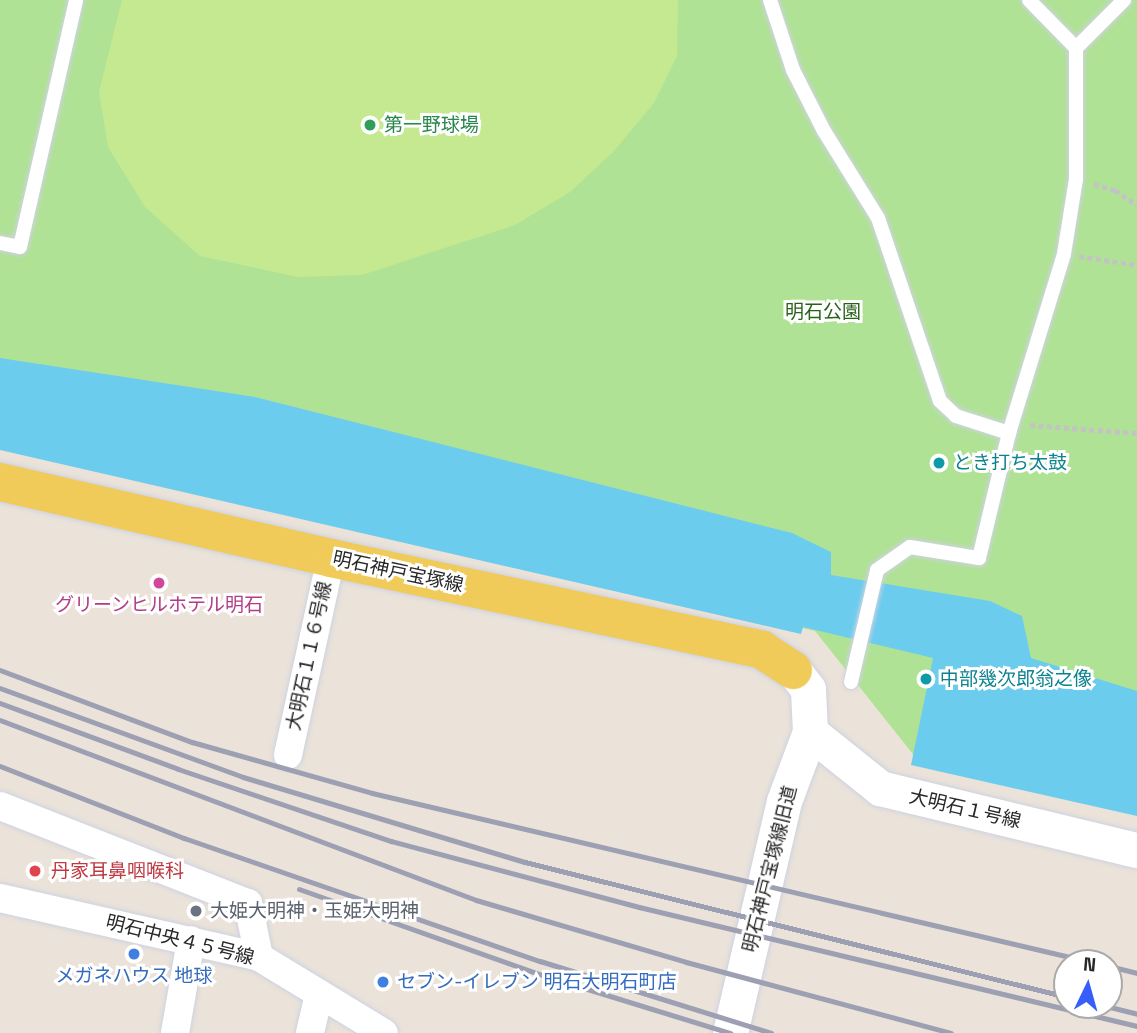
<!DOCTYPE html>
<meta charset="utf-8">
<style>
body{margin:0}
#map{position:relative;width:1137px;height:1033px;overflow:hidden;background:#ebe3d9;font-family:"Space Grotesk","Noto Sans JP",sans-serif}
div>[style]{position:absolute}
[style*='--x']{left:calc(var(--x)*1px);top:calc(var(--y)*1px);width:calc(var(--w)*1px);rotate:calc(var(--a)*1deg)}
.green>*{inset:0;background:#b0e295}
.pitch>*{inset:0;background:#c5e990}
.water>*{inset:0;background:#6bccee}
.path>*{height:4.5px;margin-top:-2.25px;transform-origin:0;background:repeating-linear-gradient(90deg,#c3c3c3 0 5px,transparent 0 8.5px)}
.roads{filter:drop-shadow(0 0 2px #ced2e1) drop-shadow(0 0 2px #ced2e1)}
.service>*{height:14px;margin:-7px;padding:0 7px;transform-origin:7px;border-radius:7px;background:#fff}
.minor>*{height:28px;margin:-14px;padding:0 14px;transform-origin:14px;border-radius:14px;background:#fff}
.tertiary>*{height:35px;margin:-17.5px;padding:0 17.5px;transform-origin:17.5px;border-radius:17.5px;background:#fff}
.primary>*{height:38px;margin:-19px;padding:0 19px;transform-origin:19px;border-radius:19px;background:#f0cb59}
.rail>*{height:5px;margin:-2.5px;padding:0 2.5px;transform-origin:2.5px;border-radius:2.5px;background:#9ca0b2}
.dots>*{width:19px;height:19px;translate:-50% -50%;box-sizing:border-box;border:4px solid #fff;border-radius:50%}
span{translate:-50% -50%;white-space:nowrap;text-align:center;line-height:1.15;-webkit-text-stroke:6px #fff;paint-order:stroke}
.leisure-label{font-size:19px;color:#27864d}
.left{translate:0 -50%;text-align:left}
.park-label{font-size:19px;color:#296319}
.culture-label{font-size:19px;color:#0d838f}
.street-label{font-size:19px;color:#282828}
.hotel-label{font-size:19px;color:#b23c85}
.health-label{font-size:19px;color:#be3a42}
.worship-label{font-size:19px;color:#5b616d}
.shop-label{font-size:19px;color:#366cbe}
.north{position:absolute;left:1053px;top:949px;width:70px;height:70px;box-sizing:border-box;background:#fff;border:2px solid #a9a9a9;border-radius:50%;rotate:5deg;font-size:19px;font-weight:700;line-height:28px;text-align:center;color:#282828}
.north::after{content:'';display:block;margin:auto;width:24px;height:32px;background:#375ef9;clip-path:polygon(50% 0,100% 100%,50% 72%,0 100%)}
</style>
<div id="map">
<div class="green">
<div style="clip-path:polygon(0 0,1137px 0,1137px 808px,916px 758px,815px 631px,0 445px)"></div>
</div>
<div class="pitch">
<div style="clip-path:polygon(122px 0,678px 0,677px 56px,654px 103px,614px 151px,570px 192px,515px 225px,362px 275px,298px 277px,200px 256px,145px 207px,108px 147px,99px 92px)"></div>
</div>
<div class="water">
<div style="clip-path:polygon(0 358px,255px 397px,792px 533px,831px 552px,831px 575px,990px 601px,1022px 616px,1031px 658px,1137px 691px,1137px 816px,911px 765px,933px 658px,803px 627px,801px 634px,0 450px)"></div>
</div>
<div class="path">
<div style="--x:1094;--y:184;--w:22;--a:16"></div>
<div style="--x:1115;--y:190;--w:27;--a:34"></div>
<div style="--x:1079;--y:256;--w:59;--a:8.8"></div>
<div style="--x:1030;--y:425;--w:107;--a:4.3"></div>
</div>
<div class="roads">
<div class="service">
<div style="--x:770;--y:0;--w:74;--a:71.8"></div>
<div style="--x:793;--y:70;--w:68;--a:63.1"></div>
<div style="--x:824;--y:131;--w:102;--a:58.2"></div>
<div style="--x:878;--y:218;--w:193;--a:71.3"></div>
<div style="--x:940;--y:401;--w:22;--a:43"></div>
<div style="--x:956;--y:416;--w:56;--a:17.8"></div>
<div style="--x:1076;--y:48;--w:68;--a:-45"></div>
<div style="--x:0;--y:243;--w:20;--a:11"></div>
<div style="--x:20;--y:247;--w:253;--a:-77.2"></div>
<div style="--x:851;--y:682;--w:115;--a:-76.9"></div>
<div style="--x:877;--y:570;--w:40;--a:-34.9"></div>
<div style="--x:910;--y:547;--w:70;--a:9.1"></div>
<div style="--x:979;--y:558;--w:129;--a:-76.5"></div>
<div style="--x:1009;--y:433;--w:187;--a:-72.9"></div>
<div style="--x:1064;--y:254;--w:76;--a:-80.9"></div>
<div style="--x:1076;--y:179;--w:131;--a:-90"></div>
<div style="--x:1076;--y:48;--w:67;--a:-134.4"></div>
</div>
<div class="minor">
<div style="--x:288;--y:755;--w:202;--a:-77.7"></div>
<div style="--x:0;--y:806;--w:266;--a:21.4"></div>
<div style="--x:248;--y:903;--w:55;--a:78.5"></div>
<div style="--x:0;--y:898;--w:266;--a:12.8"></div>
<div style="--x:259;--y:957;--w:146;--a:31.3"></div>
<div style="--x:175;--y:1033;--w:94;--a:-80.2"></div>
<div style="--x:310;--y:1033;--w:40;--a:-77"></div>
</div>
<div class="tertiary">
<div style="--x:810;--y:732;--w:90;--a:38.7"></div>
<div style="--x:880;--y:788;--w:264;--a:13.6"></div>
<div style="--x:730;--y:1033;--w:238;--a:-76.9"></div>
<div style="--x:784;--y:801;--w:74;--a:-69.4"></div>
<div style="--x:810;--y:732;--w:43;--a:-92.7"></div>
<div style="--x:808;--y:689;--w:24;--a:-128"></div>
</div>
<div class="primary">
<div style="--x:0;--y:482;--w:340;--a:12.9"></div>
<div style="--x:331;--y:558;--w:441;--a:12"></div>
<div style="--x:762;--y:650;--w:37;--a:33"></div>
</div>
</div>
<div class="rail">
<div style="--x:0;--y:670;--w:205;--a:20.6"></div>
<div style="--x:192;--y:742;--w:187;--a:15.8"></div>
<div style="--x:372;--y:793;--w:743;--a:13.23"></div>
<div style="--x:0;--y:688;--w:259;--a:20.1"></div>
<div style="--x:243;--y:777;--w:295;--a:16.8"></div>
<div style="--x:525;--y:862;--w:559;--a:13.99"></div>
<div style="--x:0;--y:703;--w:190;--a:20.3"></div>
<div style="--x:178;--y:769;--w:225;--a:18.7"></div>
<div style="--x:391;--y:841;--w:257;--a:14.9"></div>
<div style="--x:639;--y:907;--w:512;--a:13.44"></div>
<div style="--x:0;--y:720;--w:509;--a:20.71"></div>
<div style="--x:476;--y:900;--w:219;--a:16.4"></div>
<div style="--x:686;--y:962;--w:274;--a:15"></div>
<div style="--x:0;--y:766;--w:198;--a:21.4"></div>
<div style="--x:184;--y:838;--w:377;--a:19.1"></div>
<div style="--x:540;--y:961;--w:242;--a:17.3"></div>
<div style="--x:299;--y:889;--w:261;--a:19.5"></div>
<div style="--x:545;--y:976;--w:194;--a:17.1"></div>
<div style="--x:1109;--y:966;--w:29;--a:14"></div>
<div style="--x:1102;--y:1005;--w:36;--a:14"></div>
</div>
<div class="dots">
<div style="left:370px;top:125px;background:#2e9e5b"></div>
<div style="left:939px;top:463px;background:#0f9aa8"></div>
<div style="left:159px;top:583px;background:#d1479c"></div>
<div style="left:926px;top:679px;background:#0f9aa8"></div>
<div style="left:35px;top:871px;background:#e0444e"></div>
<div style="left:196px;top:911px;background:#6b7280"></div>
<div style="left:134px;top:954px;background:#3f7fe0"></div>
<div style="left:383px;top:982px;background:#3f7fe0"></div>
</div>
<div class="leisure-label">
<span class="left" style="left:384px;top:125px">第一野球場</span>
</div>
<div class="park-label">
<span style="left:823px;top:312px">明石公園</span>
</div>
<div class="culture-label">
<span class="left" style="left:953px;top:463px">とき打ち太鼓</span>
<span class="left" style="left:940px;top:679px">中部幾次郎翁之像</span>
</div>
<div class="street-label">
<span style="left:398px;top:572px;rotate:12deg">明石神戸宝塚線</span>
<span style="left:309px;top:656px;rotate:-78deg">大明石１１６号線</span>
<span style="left:965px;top:809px;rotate:13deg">大明石１号線</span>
<span style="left:770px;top:869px;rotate:-76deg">明石神戸宝塚線旧道</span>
<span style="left:180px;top:940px;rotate:14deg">明石中央４５号線</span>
</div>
<div class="hotel-label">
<span style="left:159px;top:605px">グリーンヒルホテル明石</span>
</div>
<div class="health-label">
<span class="left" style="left:51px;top:871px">丹家耳鼻咽喉科</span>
</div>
<div class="worship-label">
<span class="left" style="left:210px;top:911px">大姫大明神・玉姫大明神</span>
</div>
<div class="shop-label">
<span style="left:134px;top:976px">メガネハウス 地球</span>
<span class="left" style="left:397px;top:982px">セブン-イレブン 明石大明石町店</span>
</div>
<div class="north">N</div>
</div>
